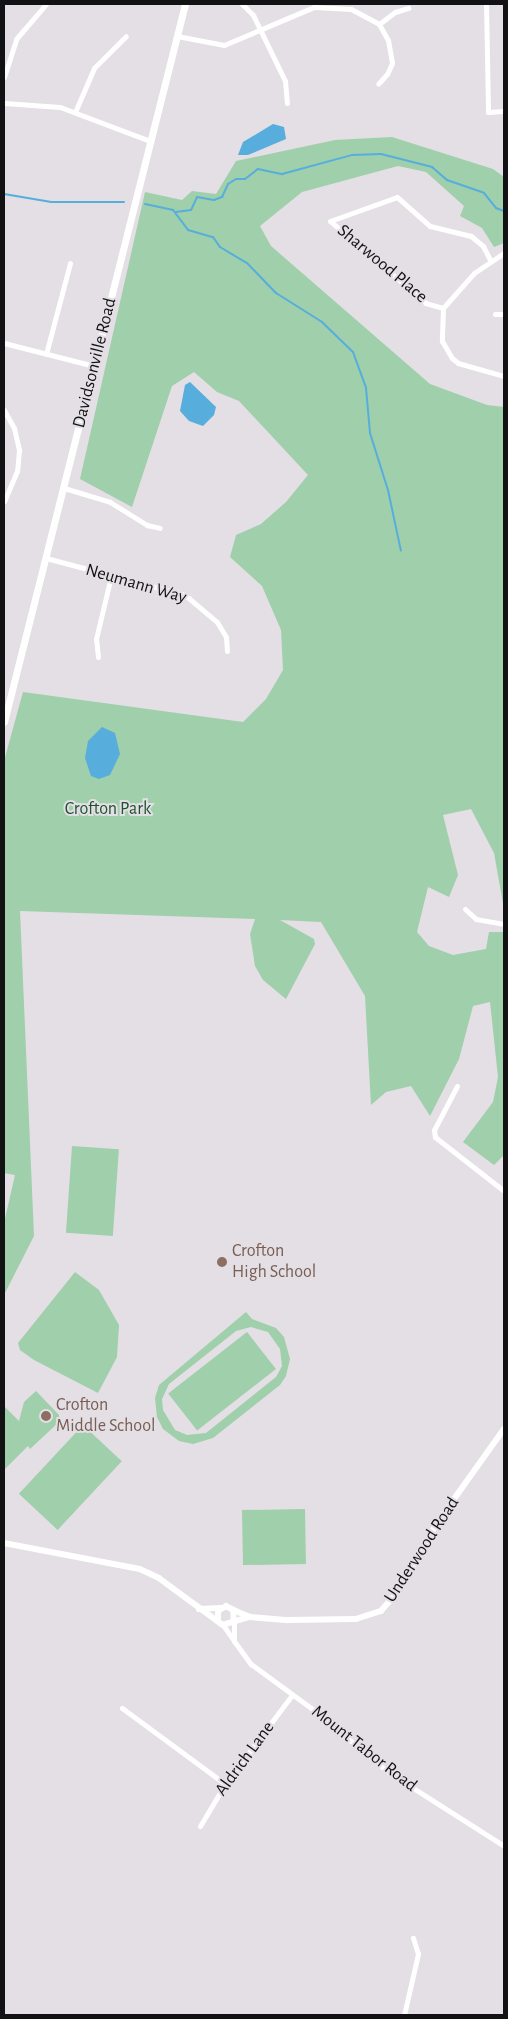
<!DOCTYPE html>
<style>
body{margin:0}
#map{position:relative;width:508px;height:2019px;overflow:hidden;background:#e3dfe4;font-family:"Alegreya Sans",sans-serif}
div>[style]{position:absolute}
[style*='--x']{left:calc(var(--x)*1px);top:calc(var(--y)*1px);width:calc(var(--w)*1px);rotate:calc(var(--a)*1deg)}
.green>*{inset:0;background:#9fcfab;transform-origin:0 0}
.water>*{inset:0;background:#57aedc}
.stream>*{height:2px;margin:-1px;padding:0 1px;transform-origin:1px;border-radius:1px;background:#57aedc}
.minor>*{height:5px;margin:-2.5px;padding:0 2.5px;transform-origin:2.5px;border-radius:2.5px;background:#fff}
.tertiary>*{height:5.5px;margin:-2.75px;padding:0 2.75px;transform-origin:2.75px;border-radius:2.75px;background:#fff}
.secondary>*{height:7px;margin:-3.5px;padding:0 3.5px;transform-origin:3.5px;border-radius:3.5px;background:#fff}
.dots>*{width:14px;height:14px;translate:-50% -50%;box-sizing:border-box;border:2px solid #e3dfe4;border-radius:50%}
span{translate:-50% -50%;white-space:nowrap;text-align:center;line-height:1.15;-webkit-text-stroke:4px #e3dfe4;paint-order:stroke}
.street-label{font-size:18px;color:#121113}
.park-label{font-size:18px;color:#1d5330}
.education-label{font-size:18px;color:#785e54}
.left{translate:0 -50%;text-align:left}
.frame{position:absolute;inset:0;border:5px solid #121113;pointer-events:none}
</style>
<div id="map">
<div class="green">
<div style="clip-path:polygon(392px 137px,493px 169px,504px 177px,504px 243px,494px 247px,482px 228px,460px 216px,464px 206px,426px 172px,398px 166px,302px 192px,260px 226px,271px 246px,430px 384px,487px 405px,504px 407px,504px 909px,494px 853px,471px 809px,443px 815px,458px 875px,449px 897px,428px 887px,417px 932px,429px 946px,453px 955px,486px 949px,489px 932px,504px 932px,504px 1155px,494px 1165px,463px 1142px,493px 1102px,498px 1077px,490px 1002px,473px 1006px,459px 1059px,430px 1116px,411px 1086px,386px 1092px,371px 1105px,365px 996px,321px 922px,280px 920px,314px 939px,315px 944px,286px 999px,263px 980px,255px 966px,250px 934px,255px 919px,20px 911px,34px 1236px,4px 1295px,4px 1223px,15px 1175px,4px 1173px,4px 761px,23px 692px,243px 722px,266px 699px,283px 670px,281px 630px,262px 586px,230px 557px,236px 535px,261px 524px,286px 502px,308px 475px,239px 401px,217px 392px,194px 372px,172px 386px,132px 507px,80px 479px,145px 192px,182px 200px,192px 191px,216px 194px,236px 161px,335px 140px)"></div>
<div style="left:72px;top:1146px;width:47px;height:87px;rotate:4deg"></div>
<div style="clip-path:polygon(75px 1272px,99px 1290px,119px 1325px,117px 1357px,98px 1393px,34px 1360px,20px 1350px,18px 1343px)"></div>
<div style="clip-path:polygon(evenodd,246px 1312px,252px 1319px,276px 1328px,284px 1337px,290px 1359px,286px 1376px,280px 1385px,213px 1438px,193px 1444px,179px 1441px,163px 1429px,157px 1417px,155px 1398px,159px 1385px,246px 1312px,251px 1327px,268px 1332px,280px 1349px,282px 1366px,276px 1377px,206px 1433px,187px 1435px,175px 1430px,163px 1410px,162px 1399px,169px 1384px,236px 1331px,251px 1327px)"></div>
<div style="left:247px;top:1332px;width:47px;height:100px;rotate:52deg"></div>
<div style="clip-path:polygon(36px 1391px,59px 1415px,59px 1422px,30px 1449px,28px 1446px,4px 1470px,4px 1406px,19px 1421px,24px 1402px)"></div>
<div style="left:83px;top:1425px;width:53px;height:94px;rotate:43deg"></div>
<div style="left:305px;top:1509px;width:55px;height:63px;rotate:89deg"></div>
</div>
<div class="water">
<div style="clip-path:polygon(273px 124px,284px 127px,286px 139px,248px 155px,238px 155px,243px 142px)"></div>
<div style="clip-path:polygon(190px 382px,216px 407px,214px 415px,203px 426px,189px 421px,180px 411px,185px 385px)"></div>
<div style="clip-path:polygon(102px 727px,115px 733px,120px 754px,110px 775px,99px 779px,91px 776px,85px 758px,88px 741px)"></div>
</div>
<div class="stream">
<div style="--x:4;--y:194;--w:48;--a:9.7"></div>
<div style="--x:51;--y:202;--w:73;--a:0"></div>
<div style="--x:145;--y:204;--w:29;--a:12"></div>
<div style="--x:173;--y:210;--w:25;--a:53"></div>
<div style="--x:188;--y:230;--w:26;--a:16"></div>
<div style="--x:213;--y:237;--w:12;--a:55"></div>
<div style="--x:220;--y:247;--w:31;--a:31"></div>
<div style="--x:247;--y:263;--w:42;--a:46"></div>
<div style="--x:276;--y:293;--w:54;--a:32.2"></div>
<div style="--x:322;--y:322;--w:43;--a:44.1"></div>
<div style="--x:353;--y:352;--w:38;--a:70"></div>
<div style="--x:366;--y:388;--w:45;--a:84.9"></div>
<div style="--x:370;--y:433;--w:60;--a:72.5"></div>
<div style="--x:388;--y:490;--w:62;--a:78"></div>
<div style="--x:176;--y:212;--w:15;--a:-8"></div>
<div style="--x:191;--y:210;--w:14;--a:-65"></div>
<div style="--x:197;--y:197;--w:17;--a:10"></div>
<div style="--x:214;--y:200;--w:9;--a:-21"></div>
<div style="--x:222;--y:197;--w:14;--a:-65"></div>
<div style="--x:228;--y:184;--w:9;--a:-32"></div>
<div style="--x:236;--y:179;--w:9;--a:0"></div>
<div style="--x:245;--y:179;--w:16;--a:-38"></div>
<div style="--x:258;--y:169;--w:25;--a:12"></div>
<div style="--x:282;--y:174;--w:73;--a:-15.2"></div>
<div style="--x:352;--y:155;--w:29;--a:-2"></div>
<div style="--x:381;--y:154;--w:53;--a:14.3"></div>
<div style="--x:432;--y:167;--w:20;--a:41"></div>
<div style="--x:447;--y:180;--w:39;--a:19"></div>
<div style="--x:484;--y:193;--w:19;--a:51"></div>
<div style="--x:496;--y:208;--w:9;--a:21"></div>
</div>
<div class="minor">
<div style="--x:242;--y:4;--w:16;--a:45"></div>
<div style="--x:253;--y:15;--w:73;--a:64.1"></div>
<div style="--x:285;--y:81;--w:22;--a:85"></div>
<div style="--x:486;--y:4;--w:108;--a:88.9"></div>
<div style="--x:488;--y:112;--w:16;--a:-4"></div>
<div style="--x:379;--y:24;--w:20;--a:-37"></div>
<div style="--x:395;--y:12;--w:14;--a:-17"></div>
<div style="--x:177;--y:36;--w:48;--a:10.8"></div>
<div style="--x:224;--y:45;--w:98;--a:-22.9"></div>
<div style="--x:314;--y:7;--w:37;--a:3"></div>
<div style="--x:351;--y:9;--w:32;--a:28"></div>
<div style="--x:379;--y:24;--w:18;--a:61"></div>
<div style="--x:388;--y:40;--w:23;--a:80"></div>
<div style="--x:392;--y:63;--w:12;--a:114"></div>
<div style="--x:387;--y:74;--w:13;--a:132"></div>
<div style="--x:4;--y:77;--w:40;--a:-72"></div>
<div style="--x:16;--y:39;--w:46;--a:-49.4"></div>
<div style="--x:4;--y:103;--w:56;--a:4.1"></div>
<div style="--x:60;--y:107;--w:96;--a:20.7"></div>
<div style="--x:75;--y:112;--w:48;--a:-66.6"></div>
<div style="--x:94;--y:68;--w:45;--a:-45"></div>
<div style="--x:443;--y:308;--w:18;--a:-164"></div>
<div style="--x:426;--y:303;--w:126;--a:-139.5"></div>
<div style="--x:330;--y:221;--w:71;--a:-19.7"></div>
<div style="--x:397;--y:197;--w:44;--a:41.3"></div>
<div style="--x:430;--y:226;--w:42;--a:13.7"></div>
<div style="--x:471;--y:236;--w:16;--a:40"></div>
<div style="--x:483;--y:246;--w:16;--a:63"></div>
<div style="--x:443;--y:308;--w:33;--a:92"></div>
<div style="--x:442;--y:341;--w:20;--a:60"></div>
<div style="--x:452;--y:358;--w:8;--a:40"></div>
<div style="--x:458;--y:363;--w:48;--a:15.8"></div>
<div style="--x:443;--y:308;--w:47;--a:-48.5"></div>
<div style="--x:474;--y:273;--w:36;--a:-34"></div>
<div style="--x:495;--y:314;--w:9;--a:0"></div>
<div style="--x:4;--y:343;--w:93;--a:14.3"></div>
<div style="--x:46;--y:354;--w:94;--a:-75.2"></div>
<div style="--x:4;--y:410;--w:21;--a:61"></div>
<div style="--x:14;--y:428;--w:23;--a:77"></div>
<div style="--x:19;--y:450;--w:21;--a:95"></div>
<div style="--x:17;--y:471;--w:33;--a:113"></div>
<div style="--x:64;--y:488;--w:48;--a:16.9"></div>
<div style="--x:110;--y:502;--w:44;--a:31.9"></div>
<div style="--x:147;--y:525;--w:13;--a:13"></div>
<div style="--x:46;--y:558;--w:144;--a:14.9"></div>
<div style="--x:185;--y:595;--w:42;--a:40.2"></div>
<div style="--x:217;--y:622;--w:17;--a:59"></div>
<div style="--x:226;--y:637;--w:14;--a:86"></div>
<div style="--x:98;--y:657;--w:18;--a:-96"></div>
<div style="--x:96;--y:639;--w:65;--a:-76.6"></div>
<div style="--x:465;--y:909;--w:15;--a:42"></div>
<div style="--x:476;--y:919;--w:28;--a:10"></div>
<div style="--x:457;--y:1086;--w:50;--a:117.6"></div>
<div style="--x:434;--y:1130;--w:7;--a:82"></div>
<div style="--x:435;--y:1137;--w:88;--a:38"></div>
<div style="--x:223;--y:1625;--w:19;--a:55"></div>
<div style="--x:234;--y:1641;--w:19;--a:-90"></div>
<div style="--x:234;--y:1641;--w:29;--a:54"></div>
<div style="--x:251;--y:1664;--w:74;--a:36.3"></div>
<div style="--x:311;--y:1708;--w:100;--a:39.7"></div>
<div style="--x:388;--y:1772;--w:138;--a:32.5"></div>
<div style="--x:122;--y:1708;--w:128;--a:36.4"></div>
<div style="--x:200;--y:1826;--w:49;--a:-59.2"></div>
<div style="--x:225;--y:1784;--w:111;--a:-53"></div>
<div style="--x:404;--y:2015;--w:63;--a:-77.1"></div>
<div style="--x:418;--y:1954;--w:17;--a:-107"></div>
</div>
<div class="tertiary">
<div style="--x:4;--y:1543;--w:138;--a:10.8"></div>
<div style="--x:140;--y:1569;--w:21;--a:25"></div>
<div style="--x:159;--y:1578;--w:79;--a:36.3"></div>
<div style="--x:223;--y:1625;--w:28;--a:-17"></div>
<div style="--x:199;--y:1609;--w:21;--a:-3"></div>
<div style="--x:234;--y:1610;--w:17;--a:24"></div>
<div style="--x:250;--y:1617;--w:38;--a:5"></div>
<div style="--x:288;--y:1620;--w:68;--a:-0.8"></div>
<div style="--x:356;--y:1619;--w:26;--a:-18"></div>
<div style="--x:381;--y:1611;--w:28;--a:-49"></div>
<div style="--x:399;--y:1590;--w:77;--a:-60.4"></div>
<div style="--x:437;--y:1523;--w:115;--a:-54.5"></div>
<div style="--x:218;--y:1621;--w:10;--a:-90"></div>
<div style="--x:218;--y:1611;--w:9;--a:-32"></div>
<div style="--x:226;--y:1606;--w:9;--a:27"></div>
<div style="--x:234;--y:1610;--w:12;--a:90"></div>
</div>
<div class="secondary">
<div style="--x:4;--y:722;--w:740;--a:-75.85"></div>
</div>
<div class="dots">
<div style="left:222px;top:1262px;background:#8d6e63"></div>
<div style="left:46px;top:1416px;background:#8d6e63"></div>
</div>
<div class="street-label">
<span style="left:382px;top:264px;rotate:40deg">Sharwood Place</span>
<span style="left:95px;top:363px;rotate:-76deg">Davidsonville Road</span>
<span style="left:136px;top:584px;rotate:16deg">Neumann Way</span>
<span style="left:422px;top:1550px;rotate:-57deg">Underwood Road</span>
<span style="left:364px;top:1749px;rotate:38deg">Mount Tabor Road</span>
<span style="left:245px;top:1759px;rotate:-54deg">Aldrich Lane</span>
</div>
<div class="park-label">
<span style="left:108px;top:809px">Crofton Park</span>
</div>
<div class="education-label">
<span class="left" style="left:232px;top:1262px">Crofton<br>High School</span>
<span class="left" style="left:56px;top:1416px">Crofton<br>Middle School</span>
</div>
<div class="frame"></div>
</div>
